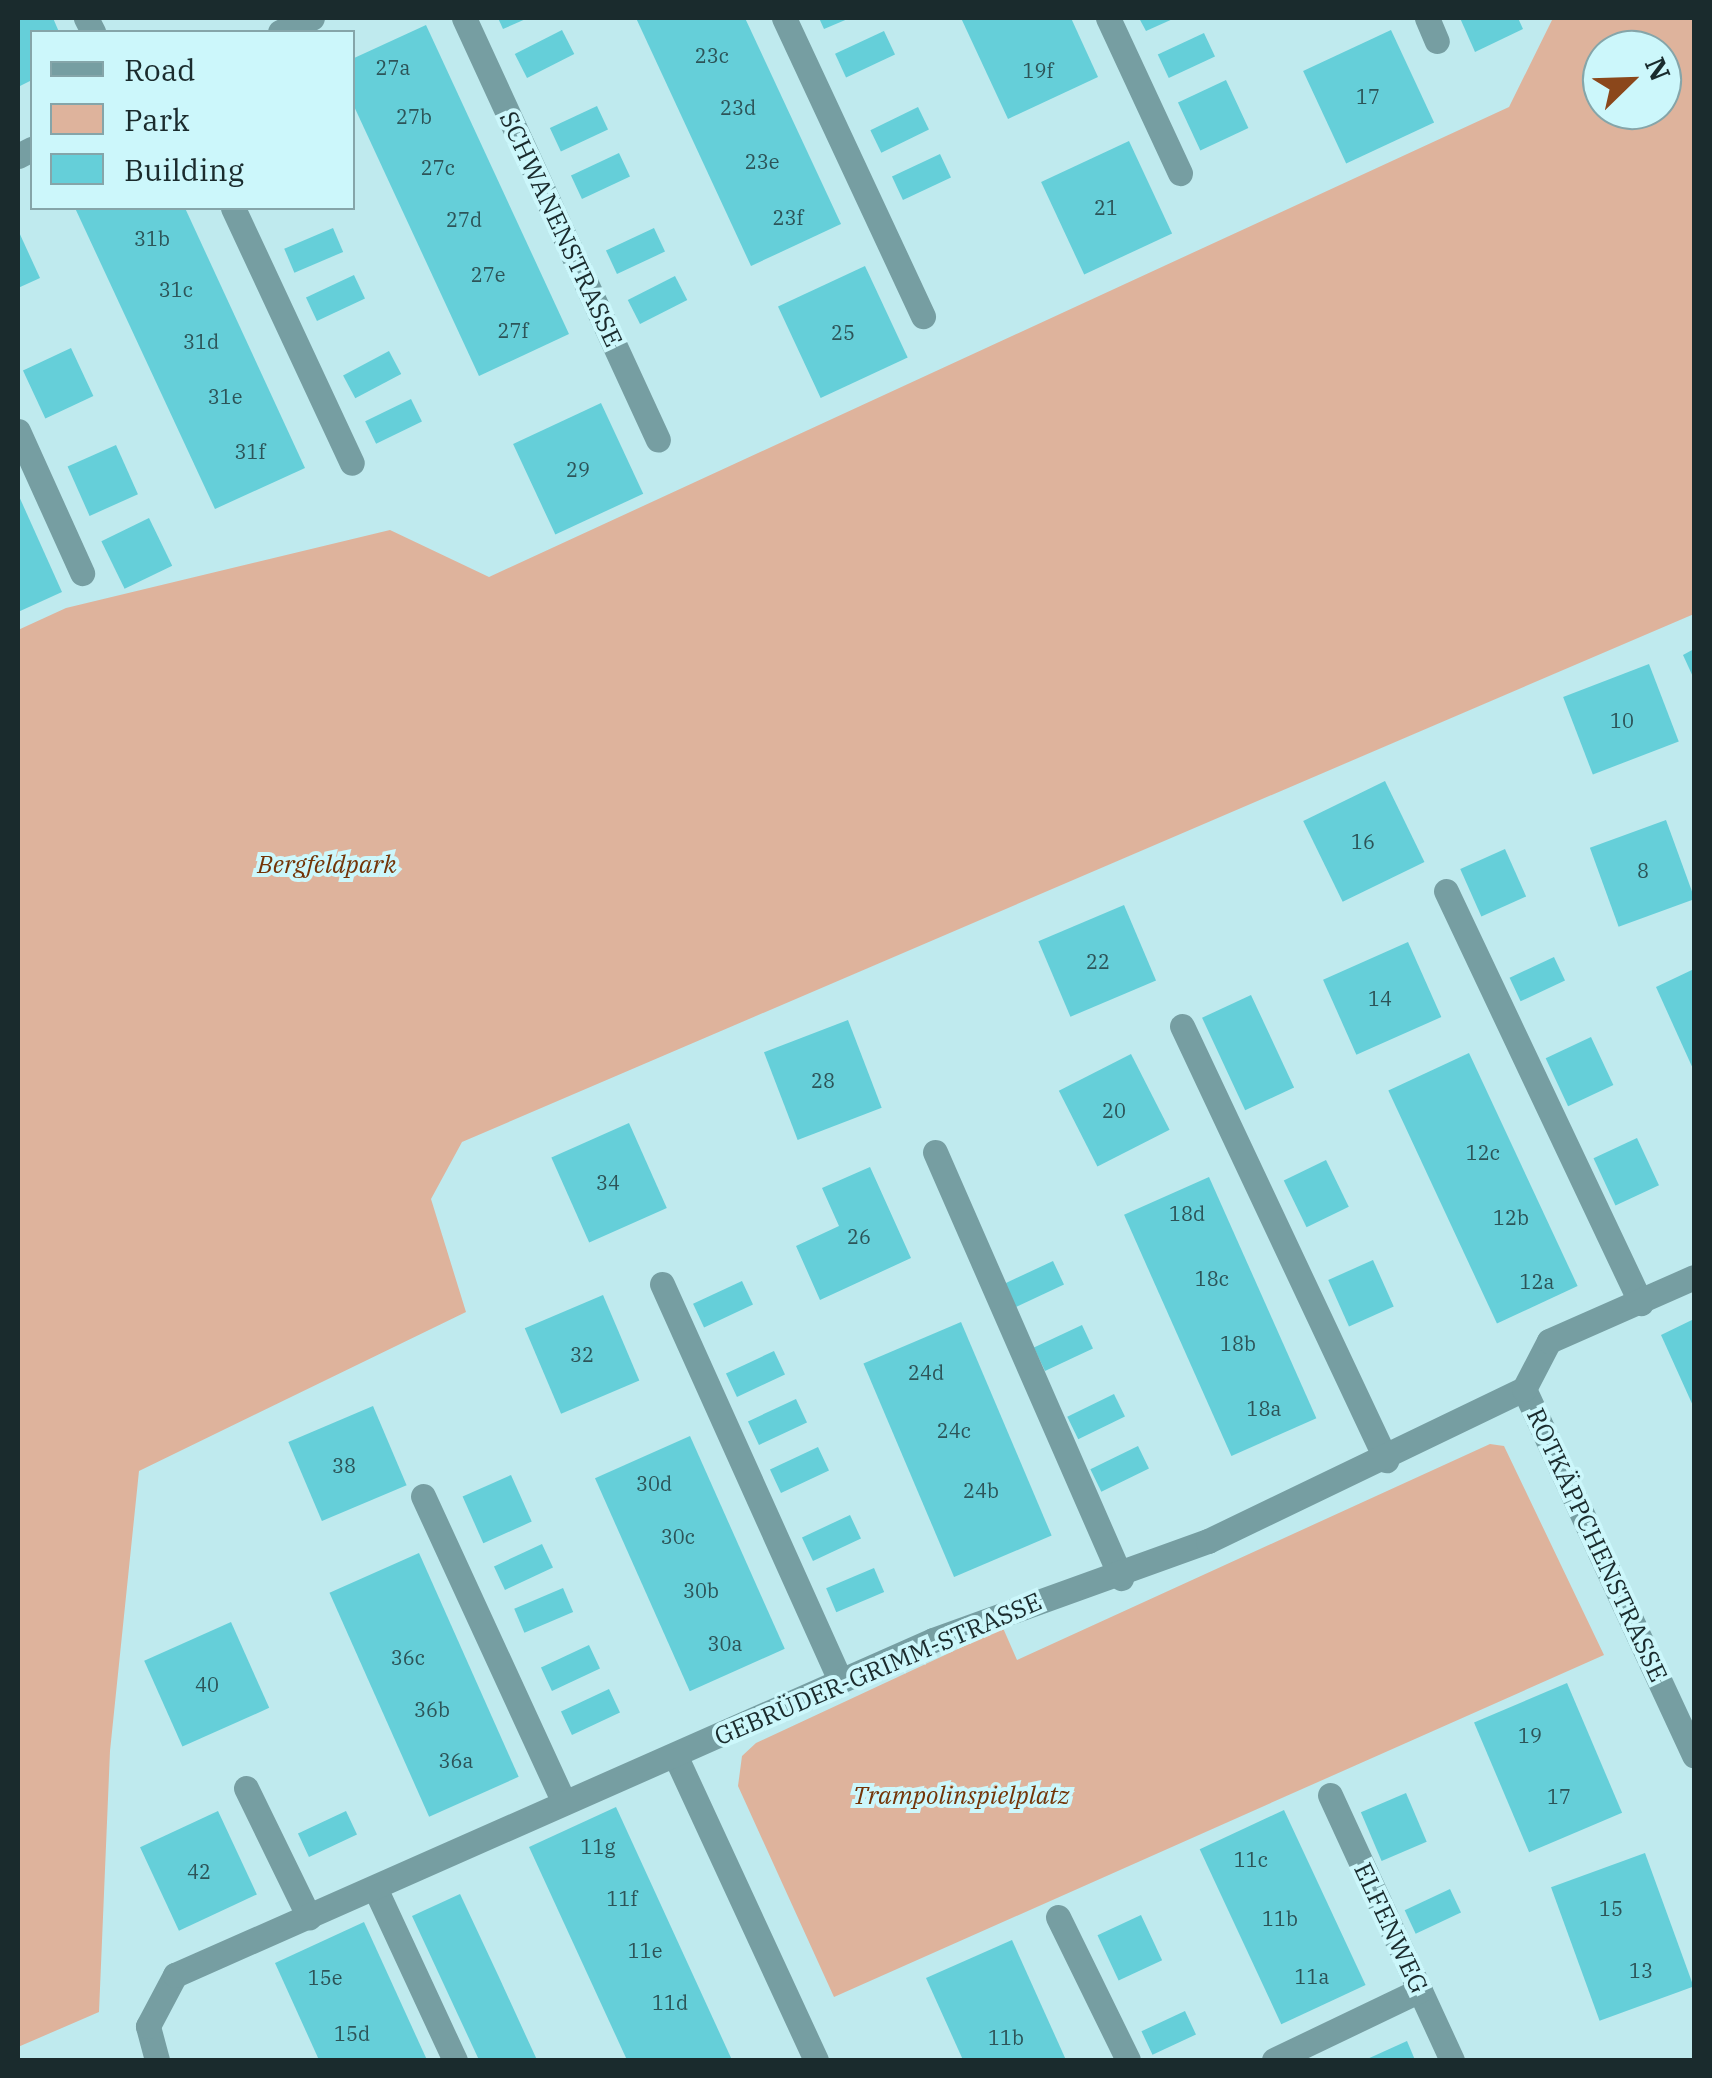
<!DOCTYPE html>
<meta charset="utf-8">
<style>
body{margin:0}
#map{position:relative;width:1712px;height:2078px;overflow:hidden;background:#bfeaee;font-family:"IBM Plex Serif",serif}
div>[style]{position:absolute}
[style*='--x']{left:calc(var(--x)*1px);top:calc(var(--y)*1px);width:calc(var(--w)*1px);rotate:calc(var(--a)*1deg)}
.green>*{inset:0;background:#deb39c}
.building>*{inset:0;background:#65cfd9;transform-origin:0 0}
.minor>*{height:25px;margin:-12.5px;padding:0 12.5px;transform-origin:12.5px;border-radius:12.5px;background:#769ea2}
span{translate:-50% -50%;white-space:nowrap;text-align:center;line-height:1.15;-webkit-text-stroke:8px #ccf7fb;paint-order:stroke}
.number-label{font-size:20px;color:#2d5458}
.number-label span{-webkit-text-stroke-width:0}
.street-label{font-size:25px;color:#1a2b2d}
.park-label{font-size:25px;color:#733407;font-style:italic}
.frame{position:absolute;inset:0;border:20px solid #1a2b2d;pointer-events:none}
.legend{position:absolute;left:30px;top:30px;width:325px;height:180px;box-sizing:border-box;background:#ccf7fb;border:2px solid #85a5a9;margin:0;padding:12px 18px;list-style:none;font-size:30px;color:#1a2b2d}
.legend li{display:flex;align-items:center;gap:20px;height:50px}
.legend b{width:50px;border:2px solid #85a5a9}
.north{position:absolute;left:1582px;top:30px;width:100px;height:100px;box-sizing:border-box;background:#ccf7fb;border:2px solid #85a5a9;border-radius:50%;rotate:67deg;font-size:28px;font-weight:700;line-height:40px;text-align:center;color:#1a2b2d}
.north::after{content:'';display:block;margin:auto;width:35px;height:45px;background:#8b471b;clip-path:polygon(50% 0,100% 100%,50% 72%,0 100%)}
</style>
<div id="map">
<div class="green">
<div style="clip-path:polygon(evenodd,1553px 18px,1694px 18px,1694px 614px,462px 1142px,431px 1199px,466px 1312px,139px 1471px,110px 1751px,99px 2012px,18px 2047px,18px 630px,66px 608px,390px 530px,489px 577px,1509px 107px,1553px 18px,1602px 50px,1662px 50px,1662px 110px,1602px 110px,1602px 50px)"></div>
<div style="clip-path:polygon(1490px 1444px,1504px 1446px,1604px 1655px,834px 1997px,738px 1786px,742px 1756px,756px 1743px,1003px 1628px,1017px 1660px)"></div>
</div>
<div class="building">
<div style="clip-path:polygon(18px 18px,53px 18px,59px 32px,32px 32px,32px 80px,18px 87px)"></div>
<div style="clip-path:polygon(498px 18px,528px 18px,503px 29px)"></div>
<div style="clip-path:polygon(636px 18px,745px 18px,841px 224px,751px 266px)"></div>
<div style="clip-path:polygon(819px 18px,850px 18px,824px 29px)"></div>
<div style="clip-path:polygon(961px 18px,1071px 18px,1098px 77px,1008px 119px)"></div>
<div style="clip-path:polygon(1139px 18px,1175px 18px,1146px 31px)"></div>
<div style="clip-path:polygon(1460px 18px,1518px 18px,1523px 29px,1475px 52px)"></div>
<div style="clip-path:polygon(426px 25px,569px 334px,479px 376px,352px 102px,352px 59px)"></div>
<div style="left:562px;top:30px;width:27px;height:53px;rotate:63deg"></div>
<div style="left:1391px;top:30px;width:102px;height:97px;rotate:65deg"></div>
<div style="left:884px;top:31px;width:26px;height:54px;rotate:65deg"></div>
<div style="left:1204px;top:33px;width:26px;height:51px;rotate:65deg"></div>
<div style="left:1226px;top:80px;width:53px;height:53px;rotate:65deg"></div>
<div style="left:597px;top:106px;width:26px;height:52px;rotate:65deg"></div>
<div style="left:918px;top:107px;width:25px;height:53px;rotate:64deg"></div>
<div style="left:1129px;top:141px;width:102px;height:97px;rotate:65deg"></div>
<div style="left:619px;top:153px;width:26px;height:53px;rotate:65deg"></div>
<div style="left:940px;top:154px;width:26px;height:53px;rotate:65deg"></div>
<div style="clip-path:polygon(75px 208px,185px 208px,305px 468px,215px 509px)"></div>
<div style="left:333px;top:228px;width:26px;height:53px;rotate:67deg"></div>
<div style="left:654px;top:228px;width:26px;height:53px;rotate:65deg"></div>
<div style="clip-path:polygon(18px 230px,40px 278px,18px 288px)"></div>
<div style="left:865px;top:266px;width:101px;height:96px;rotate:65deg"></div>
<div style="left:354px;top:275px;width:26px;height:53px;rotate:65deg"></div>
<div style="left:675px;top:276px;width:27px;height:53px;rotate:63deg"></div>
<div style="left:71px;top:348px;width:53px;height:53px;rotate:65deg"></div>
<div style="left:389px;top:351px;width:26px;height:52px;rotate:62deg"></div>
<div style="left:411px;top:399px;width:25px;height:51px;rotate:64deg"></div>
<div style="left:601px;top:403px;width:100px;height:97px;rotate:65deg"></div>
<div style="left:116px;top:445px;width:54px;height:53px;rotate:66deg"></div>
<div style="clip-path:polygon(18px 494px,62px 592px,18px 612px)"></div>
<div style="left:149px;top:518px;width:53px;height:53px;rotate:64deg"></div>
<div style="clip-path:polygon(1694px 649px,1694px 679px,1683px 655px)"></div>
<div style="left:1649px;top:664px;width:83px;height:92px;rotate:69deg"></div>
<div style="left:1385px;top:781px;width:90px;height:91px;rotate:64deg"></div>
<div style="left:1666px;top:820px;width:84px;height:81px;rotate:70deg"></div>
<div style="left:1505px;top:849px;width:52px;height:49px;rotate:66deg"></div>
<div style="left:1124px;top:905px;width:82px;height:93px;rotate:67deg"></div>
<div style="left:1408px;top:942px;width:82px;height:93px;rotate:66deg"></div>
<div style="left:1554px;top:957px;width:26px;height:49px;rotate:65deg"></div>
<div style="clip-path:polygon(1694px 969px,1694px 1071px,1656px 987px)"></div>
<div style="left:1251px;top:995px;width:102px;height:54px;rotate:65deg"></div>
<div style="left:848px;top:1020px;width:94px;height:90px;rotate:69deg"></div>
<div style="left:1591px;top:1037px;width:53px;height:50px;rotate:65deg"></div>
<div style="left:1469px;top:1053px;width:257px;height:89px;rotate:65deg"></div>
<div style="left:1131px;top:1054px;width:85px;height:81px;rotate:63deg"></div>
<div style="left:629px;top:1123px;width:93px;height:85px;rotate:66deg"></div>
<div style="left:1637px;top:1138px;width:52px;height:48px;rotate:65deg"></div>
<div style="left:1326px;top:1160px;width:52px;height:47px;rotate:64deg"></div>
<div style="clip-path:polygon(870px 1167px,911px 1258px,820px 1300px,796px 1246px,839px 1226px,822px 1188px)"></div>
<div style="left:1209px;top:1177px;width:264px;height:93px;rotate:66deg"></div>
<div style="left:1373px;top:1260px;width:51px;height:49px;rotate:66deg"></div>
<div style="left:1053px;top:1261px;width:26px;height:53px;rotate:65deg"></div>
<div style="left:742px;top:1281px;width:26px;height:54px;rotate:65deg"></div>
<div style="left:603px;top:1295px;width:93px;height:85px;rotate:67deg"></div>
<div style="clip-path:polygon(1694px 1319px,1694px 1408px,1661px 1335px)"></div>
<div style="left:961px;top:1322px;width:232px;height:106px;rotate:67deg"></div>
<div style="left:1082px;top:1325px;width:26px;height:53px;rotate:65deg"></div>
<div style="left:774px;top:1351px;width:26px;height:53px;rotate:65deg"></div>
<div style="left:1114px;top:1394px;width:25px;height:52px;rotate:64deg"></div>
<div style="left:796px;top:1399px;width:26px;height:53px;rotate:65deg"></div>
<div style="left:373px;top:1406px;width:86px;height:92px;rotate:67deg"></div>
<div style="left:690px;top:1436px;width:233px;height:104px;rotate:66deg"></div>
<div style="left:1138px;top:1446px;width:25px;height:53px;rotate:64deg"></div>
<div style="left:818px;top:1447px;width:26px;height:53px;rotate:65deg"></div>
<div style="left:511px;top:1475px;width:51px;height:53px;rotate:66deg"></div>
<div style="left:850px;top:1515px;width:26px;height:53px;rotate:65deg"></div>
<div style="left:542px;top:1544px;width:26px;height:53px;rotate:65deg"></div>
<div style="left:419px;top:1553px;width:245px;height:98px;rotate:66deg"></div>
<div style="left:874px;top:1568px;width:26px;height:52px;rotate:67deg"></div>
<div style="left:563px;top:1588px;width:26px;height:53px;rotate:67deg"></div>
<div style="left:231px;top:1622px;width:94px;height:95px;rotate:66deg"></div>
<div style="left:589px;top:1645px;width:26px;height:53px;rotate:65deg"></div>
<div style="left:1567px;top:1683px;width:141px;height:101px;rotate:67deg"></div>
<div style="left:609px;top:1689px;width:26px;height:53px;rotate:65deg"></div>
<div style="left:1406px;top:1793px;width:53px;height:49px;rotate:67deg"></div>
<div style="clip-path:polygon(616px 1807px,732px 2060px,627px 2060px,529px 1847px)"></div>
<div style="left:1284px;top:1810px;width:193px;height:93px;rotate:65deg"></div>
<div style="left:218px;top:1811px;width:92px;height:86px;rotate:65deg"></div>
<div style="left:346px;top:1811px;width:26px;height:53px;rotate:65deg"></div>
<div style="left:1645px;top:1853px;width:142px;height:100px;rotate:70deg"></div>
<div style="left:1450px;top:1889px;width:26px;height:50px;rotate:65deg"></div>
<div style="clip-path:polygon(460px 1894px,498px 1975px,537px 2060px,479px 2060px,412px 1916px)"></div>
<div style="left:1141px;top:1915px;width:50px;height:48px;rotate:65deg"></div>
<div style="clip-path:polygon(364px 1922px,427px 2060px,319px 2060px,275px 1963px)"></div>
<div style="clip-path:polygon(1012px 1940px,1066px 2060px,963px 2060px,926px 1978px)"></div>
<div style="left:1185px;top:2011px;width:26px;height:48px;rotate:65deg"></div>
<div style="clip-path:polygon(1407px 2041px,1415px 2060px,1365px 2060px)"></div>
</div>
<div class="minor">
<div style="--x:86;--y:18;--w:16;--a:63"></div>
<div style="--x:464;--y:18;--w:464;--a:65.3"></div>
<div style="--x:784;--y:18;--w:329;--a:65"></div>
<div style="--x:1108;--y:18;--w:171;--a:65.1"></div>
<div style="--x:1427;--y:18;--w:25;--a:67"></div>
<div style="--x:280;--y:32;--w:35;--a:-24"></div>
<div style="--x:18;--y:156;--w:16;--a:-27"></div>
<div style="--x:233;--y:208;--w:281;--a:65"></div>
<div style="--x:18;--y:431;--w:156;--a:65.7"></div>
<div style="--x:1446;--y:891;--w:456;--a:64.7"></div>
<div style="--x:1182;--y:1026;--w:480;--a:64.8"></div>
<div style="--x:935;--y:1152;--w:465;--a:66.4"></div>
<div style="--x:662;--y:1284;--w:434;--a:65.8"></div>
<div style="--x:1524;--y:1389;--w:404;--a:65.1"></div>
<div style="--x:423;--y:1496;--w:336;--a:65.3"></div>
<div style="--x:675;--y:1755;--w:336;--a:65.2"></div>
<div style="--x:246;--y:1788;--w:144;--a:64"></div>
<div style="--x:1330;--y:1795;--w:292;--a:65.3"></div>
<div style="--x:375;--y:1888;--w:190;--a:65.1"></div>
<div style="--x:1058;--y:1917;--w:159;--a:63.9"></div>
<div style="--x:157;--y:2060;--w:35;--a:-105"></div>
<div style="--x:148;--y:2026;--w:58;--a:-62.1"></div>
<div style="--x:175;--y:1975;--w:829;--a:-23.84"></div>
<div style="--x:933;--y:1640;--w:292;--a:-19.8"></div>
<div style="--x:1208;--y:1541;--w:351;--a:-25.7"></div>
<div style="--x:1524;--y:1389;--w:54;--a:-62.5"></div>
<div style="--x:1549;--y:1341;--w:158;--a:-23.8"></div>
<div style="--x:1274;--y:2060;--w:162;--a:-25.6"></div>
</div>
<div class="number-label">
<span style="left:712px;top:55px">23c</span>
<span style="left:393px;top:67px">27a</span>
<span style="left:1038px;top:70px">19f</span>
<span style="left:1368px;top:96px">17</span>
<span style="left:738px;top:107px">23d</span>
<span style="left:414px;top:116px">27b</span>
<span style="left:762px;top:161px">23e</span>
<span style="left:438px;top:167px">27c</span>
<span style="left:1106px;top:207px">21</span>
<span style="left:788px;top:217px">23f</span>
<span style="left:464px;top:219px">27d</span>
<span style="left:152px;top:238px">31b</span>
<span style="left:488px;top:274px">27e</span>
<span style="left:176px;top:289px">31c</span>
<span style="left:513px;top:330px">27f</span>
<span style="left:843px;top:332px">25</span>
<span style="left:201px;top:341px">31d</span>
<span style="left:225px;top:396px">31e</span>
<span style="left:250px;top:451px">31f</span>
<span style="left:578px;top:469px">29</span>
<span style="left:1622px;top:720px">10</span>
<span style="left:1363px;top:841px">16</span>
<span style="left:1643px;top:870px">8</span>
<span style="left:1098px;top:961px">22</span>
<span style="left:1380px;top:998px">14</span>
<span style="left:823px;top:1080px">28</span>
<span style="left:1114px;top:1110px">20</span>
<span style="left:1483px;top:1152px">12c</span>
<span style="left:608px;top:1182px">34</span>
<span style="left:1187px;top:1213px">18d</span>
<span style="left:1511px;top:1217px">12b</span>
<span style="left:859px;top:1236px">26</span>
<span style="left:1212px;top:1278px">18c</span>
<span style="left:1537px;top:1281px">12a</span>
<span style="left:1238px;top:1343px">18b</span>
<span style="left:582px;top:1354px">32</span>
<span style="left:926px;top:1372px">24d</span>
<span style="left:1264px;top:1408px">18a</span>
<span style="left:954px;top:1430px">24c</span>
<span style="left:344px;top:1465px">38</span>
<span style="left:654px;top:1483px">30d</span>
<span style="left:981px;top:1490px">24b</span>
<span style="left:678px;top:1536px">30c</span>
<span style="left:701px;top:1590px">30b</span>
<span style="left:725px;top:1643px">30a</span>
<span style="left:408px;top:1657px">36c</span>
<span style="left:207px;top:1684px">40</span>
<span style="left:432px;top:1709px">36b</span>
<span style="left:1530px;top:1735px">19</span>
<span style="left:456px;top:1760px">36a</span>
<span style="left:1559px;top:1796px">17</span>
<span style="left:598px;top:1846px">11g</span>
<span style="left:1251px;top:1859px">11c</span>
<span style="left:199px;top:1871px">42</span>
<span style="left:622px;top:1898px">11f</span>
<span style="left:1611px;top:1908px">15</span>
<span style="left:1280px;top:1918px">11b</span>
<span style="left:645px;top:1950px">11e</span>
<span style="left:1641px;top:1970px">13</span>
<span style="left:1312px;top:1976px">11a</span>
<span style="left:325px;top:1977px">15e</span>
<span style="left:670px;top:2002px">11d</span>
<span style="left:352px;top:2033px">15d</span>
<span style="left:1006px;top:2037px">11b</span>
</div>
<div class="street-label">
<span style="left:561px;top:229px;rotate:65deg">SCHWANENSTRASSE</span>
<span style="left:1597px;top:1545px;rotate:65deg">ROTKÄPPCHENSTRASSE</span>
<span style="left:878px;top:1669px;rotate:-23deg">GEBRÜDER-GRIMM-STRASSE</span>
<span style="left:1391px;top:1928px;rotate:65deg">ELFENWEG</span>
</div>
<div class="park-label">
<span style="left:327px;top:864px">Bergfeldpark</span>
<span style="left:961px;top:1795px">Trampolinspielplatz</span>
</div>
<div class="frame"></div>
<ul class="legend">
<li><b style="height:12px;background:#769ea2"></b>Road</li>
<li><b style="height:28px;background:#deb39c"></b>Park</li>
<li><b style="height:28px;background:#65cfd9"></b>Building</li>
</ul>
<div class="north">N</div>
</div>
